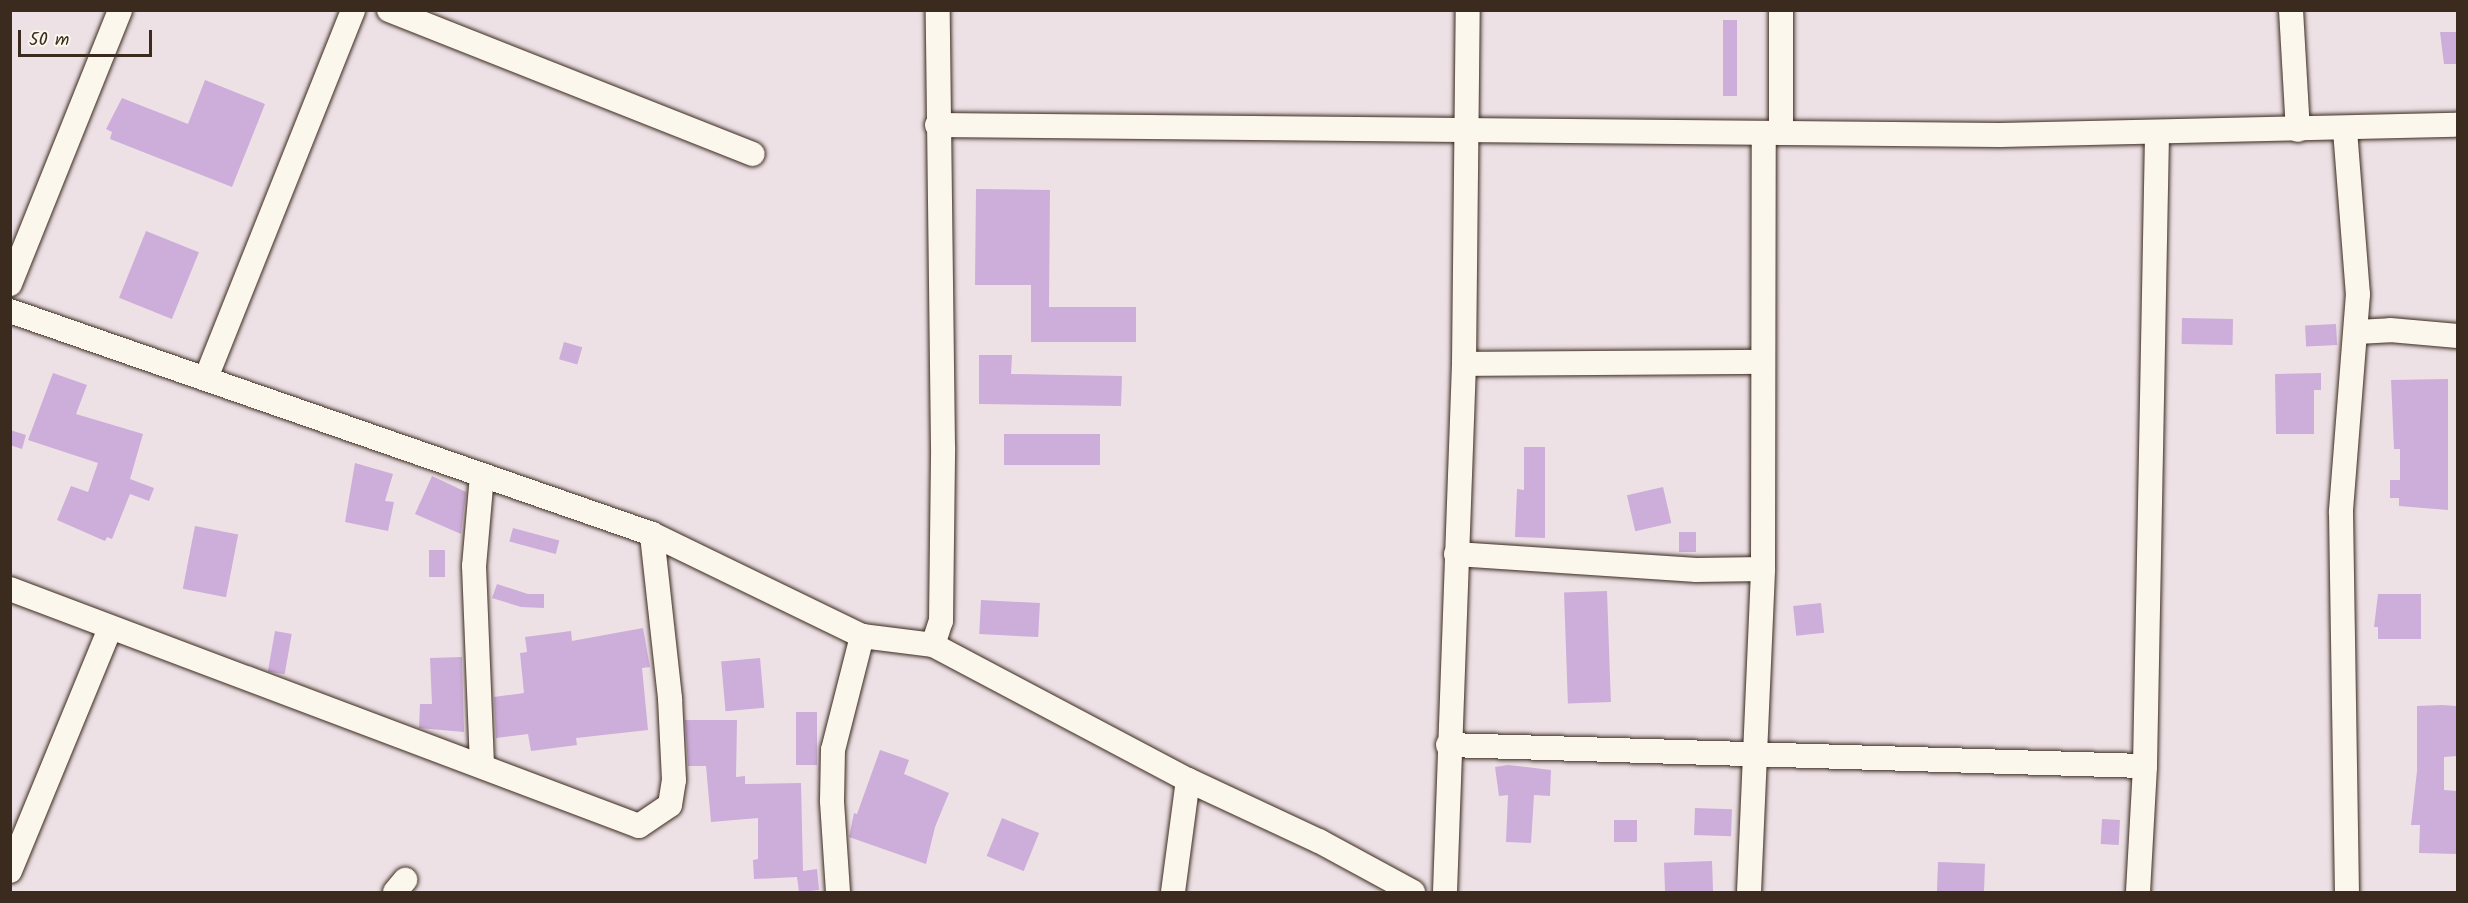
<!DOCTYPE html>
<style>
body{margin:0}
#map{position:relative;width:2468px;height:903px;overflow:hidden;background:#ede1e6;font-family:Kalam,sans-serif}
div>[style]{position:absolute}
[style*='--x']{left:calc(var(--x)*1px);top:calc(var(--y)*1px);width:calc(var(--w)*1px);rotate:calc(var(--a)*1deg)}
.building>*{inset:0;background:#cdadd9;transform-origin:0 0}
.roads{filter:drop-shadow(0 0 2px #3b2a1e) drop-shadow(0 0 2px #3b2a1e)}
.minor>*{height:24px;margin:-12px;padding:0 12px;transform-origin:12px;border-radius:12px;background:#fbf7ec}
span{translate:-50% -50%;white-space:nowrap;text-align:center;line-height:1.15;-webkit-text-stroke:4.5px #fbf7ec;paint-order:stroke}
.frame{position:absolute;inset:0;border:12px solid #3b2a1e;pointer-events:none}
.scale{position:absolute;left:18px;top:30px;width:134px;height:27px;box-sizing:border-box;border:3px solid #3b2a1e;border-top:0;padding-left:8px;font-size:18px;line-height:21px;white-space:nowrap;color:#3b2a1e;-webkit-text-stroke:4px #fbf7ec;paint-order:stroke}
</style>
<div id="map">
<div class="building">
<div style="left:1723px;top:20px;width:14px;height:76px"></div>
<div style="clip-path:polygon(2440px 32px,2457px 32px,2457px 64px,2444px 64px)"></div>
<div style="clip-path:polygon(205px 80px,265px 104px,232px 187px,110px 139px,112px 132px,106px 129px,122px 98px,188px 124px)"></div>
<div style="clip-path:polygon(976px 189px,1050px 190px,1049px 307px,1136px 307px,1136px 342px,1031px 342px,1031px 285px,975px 285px)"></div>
<div style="left:146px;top:231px;width:57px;height:72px;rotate:22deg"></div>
<div style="left:2182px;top:318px;width:51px;height:26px;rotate:1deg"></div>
<div style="left:2336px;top:324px;width:21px;height:31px;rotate:87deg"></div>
<div style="left:564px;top:342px;width:19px;height:18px;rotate:16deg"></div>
<div style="clip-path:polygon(979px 355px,1012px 355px,1011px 374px,1122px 376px,1121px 406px,979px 404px)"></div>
<div style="clip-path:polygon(53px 373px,87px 385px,76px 414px,143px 434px,130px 479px,154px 488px,149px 501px,130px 494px,112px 539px,107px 537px,105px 541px,57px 520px,71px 486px,88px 492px,98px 463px,28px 440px)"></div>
<div style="clip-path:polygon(2321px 373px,2321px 390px,2314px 390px,2314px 434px,2276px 434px,2275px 374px)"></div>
<div style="clip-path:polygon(2448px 379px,2448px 510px,2399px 506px,2399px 498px,2390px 498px,2390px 480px,2400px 480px,2400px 449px,2394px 449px,2391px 380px)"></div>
<div style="clip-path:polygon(10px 430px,26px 435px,22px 449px,10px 445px)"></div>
<div style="left:1004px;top:434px;width:96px;height:31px"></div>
<div style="clip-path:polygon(1524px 447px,1545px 447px,1545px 538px,1515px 537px,1517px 489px,1524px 490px)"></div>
<div style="clip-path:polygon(355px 463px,393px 474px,385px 501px,394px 502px,388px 531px,345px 522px)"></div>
<div style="clip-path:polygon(432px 476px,466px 492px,461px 534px,415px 514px)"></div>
<div style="left:1663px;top:487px;width:37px;height:37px;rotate:77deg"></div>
<div style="left:195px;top:526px;width:44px;height:64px;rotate:11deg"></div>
<div style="left:513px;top:528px;width:48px;height:14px;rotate:15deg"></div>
<div style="left:1679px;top:532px;width:17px;height:20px"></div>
<div style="left:429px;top:550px;width:16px;height:27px"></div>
<div style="clip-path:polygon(497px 584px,528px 594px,544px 594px,544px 608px,521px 607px,492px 598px)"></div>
<div style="left:1607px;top:591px;width:111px;height:43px;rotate:88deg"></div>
<div style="clip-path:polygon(2378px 594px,2421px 594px,2421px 639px,2378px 639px,2378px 627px,2374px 627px)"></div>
<div style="left:981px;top:600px;width:59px;height:34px;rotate:3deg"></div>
<div style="left:1821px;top:603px;width:30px;height:28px;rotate:84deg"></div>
<div style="clip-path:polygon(643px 628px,650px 667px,642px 668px,648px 730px,576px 738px,577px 745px,531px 751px,528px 734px,496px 738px,494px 697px,524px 693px,520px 653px,527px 652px,525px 637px,571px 631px,572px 641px)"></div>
<div style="left:275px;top:631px;width:17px;height:41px;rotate:10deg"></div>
<div style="clip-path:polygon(462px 657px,464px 732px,419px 728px,420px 704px,432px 704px,430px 658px)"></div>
<div style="left:760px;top:658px;width:50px;height:39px;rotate:85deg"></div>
<div style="clip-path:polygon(2442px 705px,2457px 706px,2457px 756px,2444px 757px,2444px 790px,2457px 791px,2457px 854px,2419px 853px,2420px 825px,2411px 825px,2417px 771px,2417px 706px)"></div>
<div style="left:796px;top:712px;width:21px;height:53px"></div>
<div style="clip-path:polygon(685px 720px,737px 720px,736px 777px,745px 776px,745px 784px,801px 783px,803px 871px,817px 869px,819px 890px,799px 892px,797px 877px,754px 879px,753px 860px,758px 859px,758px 818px,711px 822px,706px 766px,688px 766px)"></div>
<div style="clip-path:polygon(880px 750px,909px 760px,904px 774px,949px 793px,935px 827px,926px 864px,849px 837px,854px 813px,857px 814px)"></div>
<div style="clip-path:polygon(1508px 765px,1551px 770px,1550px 796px,1534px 795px,1531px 843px,1506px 842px,1508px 795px,1499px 796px,1495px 767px)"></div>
<div style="left:1695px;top:808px;width:37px;height:27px;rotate:2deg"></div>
<div style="left:1002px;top:818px;width:40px;height:41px;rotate:22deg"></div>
<div style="left:2102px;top:819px;width:18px;height:25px;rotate:3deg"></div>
<div style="left:1614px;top:820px;width:23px;height:22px"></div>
<div style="left:1712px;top:861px;width:31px;height:48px;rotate:88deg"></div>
<div style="left:1938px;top:862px;width:47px;height:30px;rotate:2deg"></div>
</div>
<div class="roads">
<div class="minor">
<div style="--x:389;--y:10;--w:391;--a:21.6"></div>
<div style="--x:1781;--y:10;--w:123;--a:90"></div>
<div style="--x:2291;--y:10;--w:120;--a:86.7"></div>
<div style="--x:937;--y:125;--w:1063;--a:0.54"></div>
<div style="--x:2000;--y:135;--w:458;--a:-1.3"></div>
<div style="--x:2345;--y:130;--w:165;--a:85.5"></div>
<div style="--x:2358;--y:294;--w:219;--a:94.5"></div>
<div style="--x:2341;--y:512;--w:380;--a:89.1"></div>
<div style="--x:10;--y:284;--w:295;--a:-68.1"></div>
<div style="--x:10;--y:311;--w:680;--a:19.15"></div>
<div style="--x:652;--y:534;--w:233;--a:25.9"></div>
<div style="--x:862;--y:636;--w:72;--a:7.2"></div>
<div style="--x:933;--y:645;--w:289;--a:27.9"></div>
<div style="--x:1188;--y:780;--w:145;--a:25"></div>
<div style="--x:1319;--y:841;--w:107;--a:28.5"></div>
<div style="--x:2357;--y:332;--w:33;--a:-3"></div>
<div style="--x:2390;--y:330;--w:68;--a:5"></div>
<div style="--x:1464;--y:364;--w:299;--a:-0.4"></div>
<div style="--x:206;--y:378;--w:396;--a:-68.2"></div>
<div style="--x:482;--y:475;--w:91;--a:95"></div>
<div style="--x:474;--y:566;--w:199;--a:87.7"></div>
<div style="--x:1456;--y:554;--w:241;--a:3.8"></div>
<div style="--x:1696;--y:570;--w:67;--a:-0.9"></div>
<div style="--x:10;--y:589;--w:672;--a:20.65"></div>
<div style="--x:639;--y:826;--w:37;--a:-34"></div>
<div style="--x:670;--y:805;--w:25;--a:-81"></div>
<div style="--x:674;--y:780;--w:82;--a:-92.8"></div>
<div style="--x:670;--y:698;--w:165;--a:-96.3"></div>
<div style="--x:933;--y:645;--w:25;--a:-72"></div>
<div style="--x:941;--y:621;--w:174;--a:-89.3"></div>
<div style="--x:943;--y:447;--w:437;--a:-90.7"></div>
<div style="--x:1448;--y:745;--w:697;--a:1.73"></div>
<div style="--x:10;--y:871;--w:263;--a:-67.6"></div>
<div style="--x:395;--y:892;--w:16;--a:-50"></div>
<div style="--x:838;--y:892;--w:91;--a:-93.8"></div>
<div style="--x:832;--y:801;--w:51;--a:-88.9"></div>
<div style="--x:833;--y:750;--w:118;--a:-75.7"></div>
<div style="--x:1173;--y:892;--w:113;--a:-82.4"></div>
<div style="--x:1445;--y:892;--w:528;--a:-87.94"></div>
<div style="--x:1464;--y:364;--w:354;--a:-89.4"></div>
<div style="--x:1749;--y:892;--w:323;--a:-87.5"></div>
<div style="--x:1763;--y:569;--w:436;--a:-89.9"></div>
<div style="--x:2138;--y:892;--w:126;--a:-86.8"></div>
<div style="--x:2145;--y:766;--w:633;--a:-88.91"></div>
</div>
</div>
<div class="frame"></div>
<div class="scale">50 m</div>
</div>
